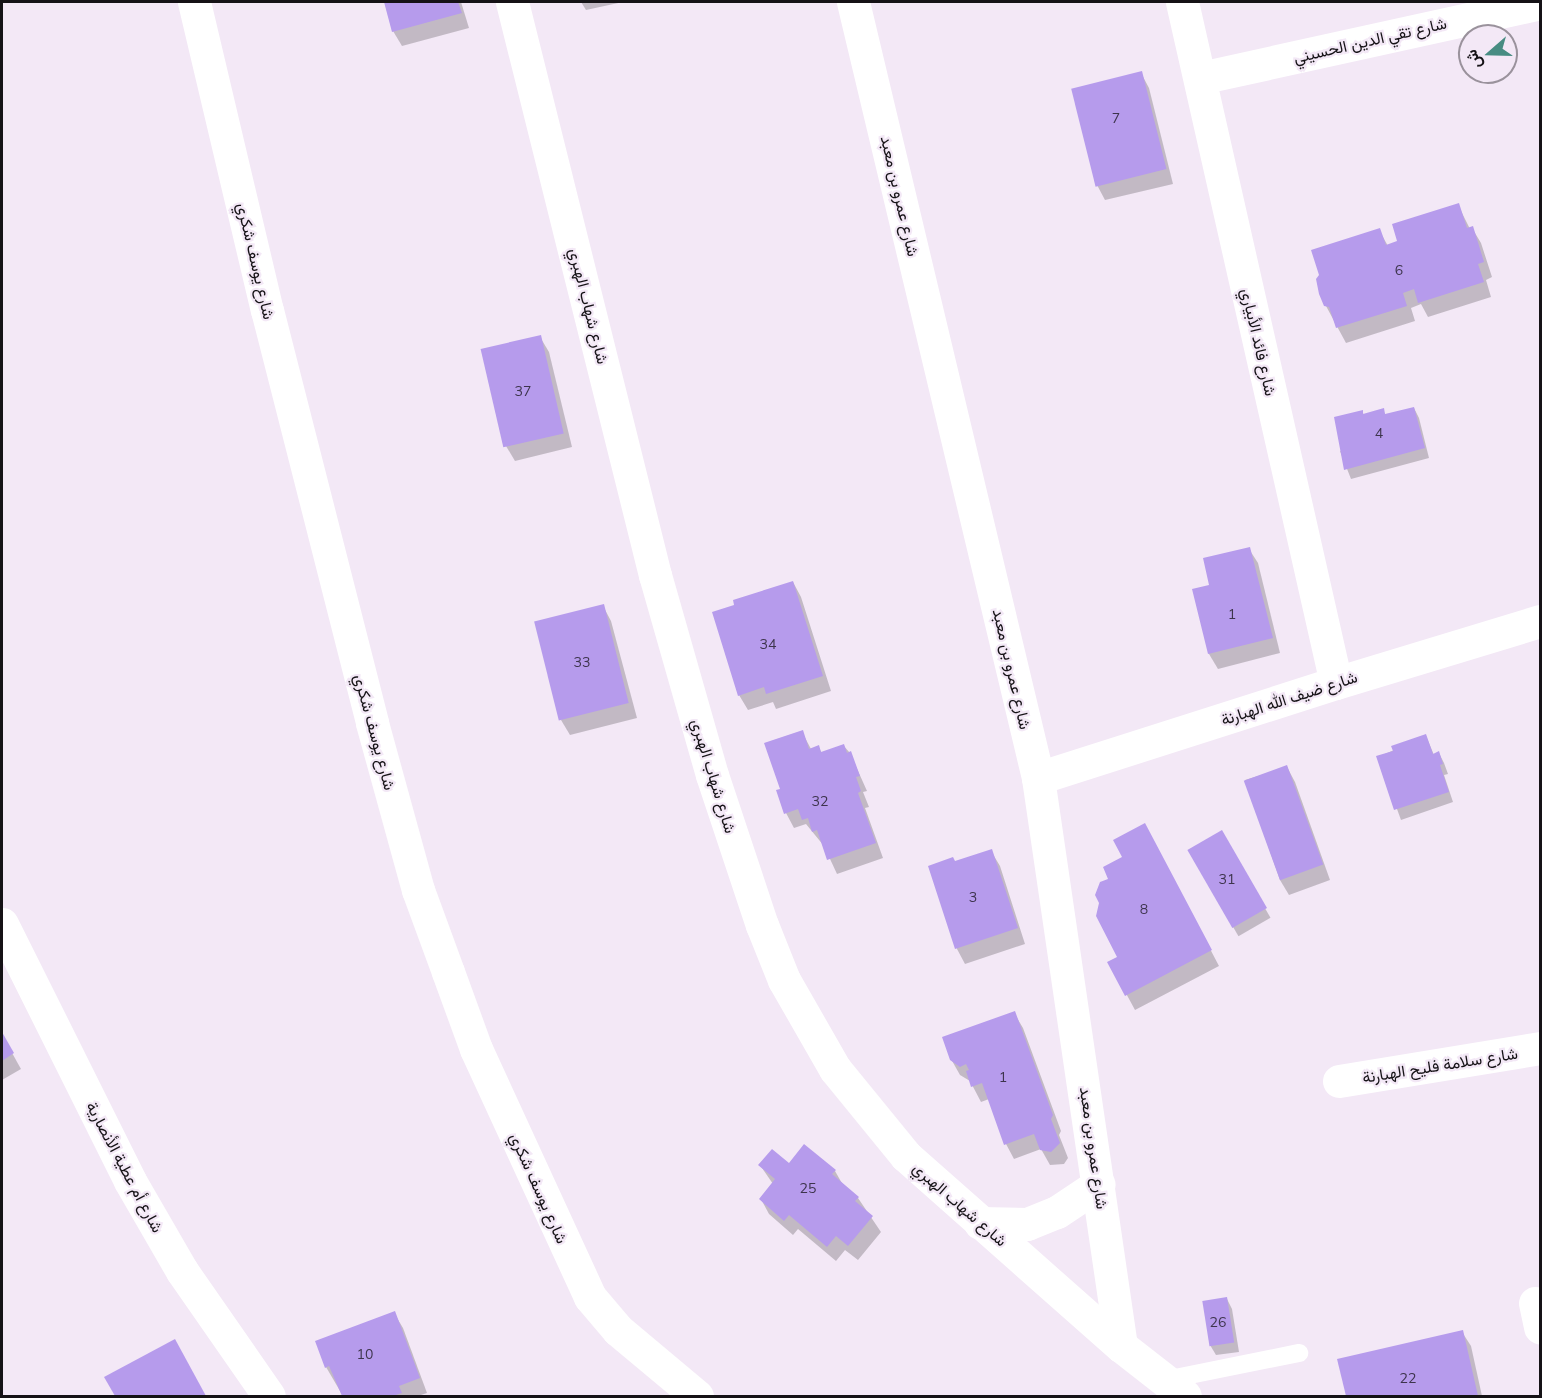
<!DOCTYPE html>
<meta charset="utf-8">
<style>
body{margin:0}
#map{position:relative;width:1542px;height:1398px;overflow:hidden;background:#f3e8f6;font-family:Mulish,Vazirmatn,sans-serif}
div>[style]{position:absolute}
[style*='--x']{left:calc(var(--x)*1px);top:calc(var(--y)*1px);width:calc(var(--w)*1px);rotate:calc(var(--a)*1deg)}
.shadow>*{inset:0;background:#0003;transform-origin:0 0}
.building>*{inset:0;background:#b69bec;transform-origin:0 0}
.lane>*{height:18px;margin:-9px;padding:0 9px;transform-origin:9px;border-radius:9px;background:#fff}
.street>*{height:33px;margin:-16.5px;padding:0 16.5px;transform-origin:16.5px;border-radius:16.5px;background:#fff}
span{translate:-50% -50%;white-space:nowrap;text-align:center;line-height:1.15;-webkit-text-stroke:4.5px #f3e8f6;paint-order:stroke}
.number-label{font-size:14px;color:#3d344c}
.number-label span{-webkit-text-stroke-width:0}
.street-label{font-size:16px;color:#151216}
.frame{position:absolute;inset:0;border:3px solid #151216;pointer-events:none}
.north{position:absolute;left:1458px;top:24px;width:60px;height:60px;box-sizing:border-box;background:#f3e8f6;border:2px solid #9a929c;border-radius:50%;rotate:250deg;font-size:16px;font-weight:700;line-height:24px;text-align:center;color:#151216}
.north::after{content:'';display:block;margin:auto;width:21px;height:27px;background:#478c82;clip-path:polygon(50% 0,100% 100%,50% 72%,0 100%)}
</style>
<div id="map">
<div class="shadow">
<div style="clip-path:polygon(385px 2px,461px 2px,469px 28px,402px 46px,393px 31px)"></div>
<div style="clip-path:polygon(581px 2px,623px 2px,586px 10px)"></div>
<div style="clip-path:polygon(1141px 73px,1149px 88px,1173px 184px,1105px 200px,1097px 185px)"></div>
<div style="clip-path:polygon(1458px 205px,1470px 229px,1472px 228px,1481px 243px,1492px 277px,1486px 280px,1491px 297px,1428px 317px,1421px 304px,1411px 308px,1415px 321px,1346px 343px,1326px 306px,1379px 230px,1388px 246px,1399px 242px)"></div>
<div style="clip-path:polygon(540px 337px,549px 352px,572px 447px,515px 461px,506px 446px)"></div>
<div style="clip-path:polygon(1414px 408px,1419px 418px,1429px 458px,1351px 479px,1340px 451px,1344px 450px,1362px 411px,1364px 415px,1383px 410px,1386px 416px)"></div>
<div style="clip-path:polygon(1249px 549px,1258px 563px,1280px 653px,1218px 669px,1209px 654px,1211px 586px)"></div>
<div style="clip-path:polygon(793px 582px,801px 597px,831px 691px,776px 709px,773px 702px,748px 710px,739px 695px,736px 606px)"></div>
<div style="clip-path:polygon(603px 606px,611px 621px,637px 718px,570px 735px,561px 720px)"></div>
<div style="clip-path:polygon(802px 732px,811px 749px,818px 747px,822px 753px,843px 745px,850px 753px,867px 791px,863px 792px,869px 807px,865px 808px,883px 858px,837px 874px,824px 846px,806px 824px,794px 828px,786px 813px,782px 789px)"></div>
<div style="clip-path:polygon(1426px 736px,1434px 755px,1439px 753px,1444px 763px,1448px 774px,1444px 775px,1453px 802px,1401px 820px,1378px 757px)"></div>
<div style="clip-path:polygon(1287px 767px,1295px 782px,1330px 880px,1289px 895px,1280px 880px,1245px 780px)"></div>
<div style="left:1221px;top:832px;width:99px;height:37px;rotate:60deg"></div>
<div style="clip-path:polygon(1153px 840px,1219px 966px,1135px 1010px,1109px 962px,1119px 957px,1110px 879px)"></div>
<div style="clip-path:polygon(991px 851px,1000px 866px,1025px 944px,965px 964px,957px 949px,929px 867px,955px 863px)"></div>
<div style="clip-path:polygon(1014px 1013px,1023px 1028px,1061px 1131px,1059px 1135px,1068px 1158px,1064px 1164px,1050px 1165px,1041px 1149px,1014px 1159px,1006px 1144px,989px 1099px,981px 1102px,970px 1081px,960px 1075px,951px 1059px)"></div>
<div style="clip-path:polygon(2px 1035px,21px 1069px,2px 1080px)"></div>
<div style="clip-path:polygon(760px 1165px,789px 1165px,835px 1171px,843px 1185px,858px 1198px,881px 1232px,858px 1260px,845px 1250px,836px 1261px,798px 1229px,793px 1235px,769px 1214px,761px 1199px,773px 1184px)"></div>
<div style="clip-path:polygon(1227px 1299px,1232px 1309px,1239px 1352px,1216px 1355px,1210px 1345px)"></div>
<div style="clip-path:polygon(394px 1313px,403px 1328px,427px 1393px,418px 1396px,343px 1396px,326px 1367px)"></div>
<div style="clip-path:polygon(1462px 1332px,1471px 1346px,1482px 1396px,1347px 1396px,1339px 1360px)"></div>
<div style="clip-path:polygon(183px 1356px,205px 1396px,116px 1396px,106px 1378px)"></div>
</div>
<div class="building">
<div style="clip-path:polygon(384px 2px,458px 2px,462px 13px,392px 32px)"></div>
<div style="left:1142px;top:71px;width:101px;height:73px;rotate:76deg"></div>
<div style="clip-path:polygon(1459px 203px,1467px 228px,1473px 226px,1484px 262px,1478px 264px,1484px 282px,1418px 303px,1414px 289px,1403px 293px,1407px 306px,1336px 328px,1329px 307px,1324px 306px,1319px 294px,1316px 279px,1319px 275px,1311px 250px,1380px 228px,1386px 245px,1397px 241px,1392px 224px)"></div>
<div style="left:541px;top:335px;width:101px;height:62px;rotate:77deg"></div>
<div style="clip-path:polygon(1414px 407px,1425px 448px,1344px 470px,1334px 417px,1363px 410px,1363px 414px,1384px 408px,1385px 414px)"></div>
<div style="clip-path:polygon(1250px 547px,1273px 638px,1208px 654px,1192px 589px,1209px 585px,1203px 558px)"></div>
<div style="clip-path:polygon(793px 581px,823px 676px,766px 694px,764px 687px,738px 696px,712px 612px,734px 605px,733px 600px)"></div>
<div style="left:604px;top:604px;width:102px;height:72px;rotate:76deg"></div>
<div style="clip-path:polygon(803px 730px,809px 749px,819px 745px,821px 752px,844px 744px,847px 753px,851px 751px,860px 776px,856px 777px,861px 791px,858px 793px,876px 843px,827px 860px,817px 830px,812px 832px,808px 818px,802px 820px,798px 809px,784px 814px,776px 790px,780px 789px,764px 743px)"></div>
<div style="clip-path:polygon(1426px 734px,1433px 754px,1439px 751px,1443px 764px,1440px 765px,1449px 792px,1394px 810px,1376px 756px,1393px 751px,1391px 746px)"></div>
<div style="left:1287px;top:765px;width:106px;height:46px;rotate:70deg"></div>
<div style="clip-path:polygon(1145px 823px,1212px 950px,1125px 996px,1107px 962px,1117px 957px,1096px 916px,1099px 903px,1095px 895px,1100px 882px,1108px 879px,1103px 867px,1122px 857px,1113px 840px)"></div>
<div style="left:1222px;top:830px;width:90px;height:40px;rotate:60deg"></div>
<div style="clip-path:polygon(992px 849px,1018px 928px,955px 949px,928px 866px,953px 857px,955px 861px)"></div>
<div style="clip-path:polygon(1015px 1011px,1053px 1115px,1051px 1119px,1060px 1143px,1051px 1152px,1040px 1150px,1034px 1134px,1004px 1145px,982px 1083px,971px 1087px,966px 1071px,969px 1070px,966px 1064px,960px 1067px,950px 1060px,942px 1037px)"></div>
<div style="clip-path:polygon(2px 1032px,14px 1053px,2px 1061px)"></div>
<div style="clip-path:polygon(804px 1144px,836px 1170px,832px 1174px,859px 1197px,855px 1201px,873px 1216px,848px 1246px,836px 1236px,827px 1247px,789px 1215px,784px 1221px,759px 1199px,775px 1179px,758px 1165px,772px 1149px,789px 1163px)"></div>
<div style="left:1227px;top:1297px;width:46px;height:25px;rotate:81deg"></div>
<div style="clip-path:polygon(395px 1311px,420px 1378px,399px 1386px,402px 1393px,393px 1396px,342px 1396px,329px 1366px,325px 1368px,315px 1341px)"></div>
<div style="clip-path:polygon(1463px 1330px,1478px 1396px,1346px 1396px,1337px 1359px)"></div>
<div style="clip-path:polygon(175px 1339px,206px 1396px,115px 1396px,104px 1377px)"></div>
</div>
<div class="lane">
<div style="--x:1165;--y:1380;--w:137;--a:-11.4"></div>
</div>
<div class="street">
<div style="--x:194;--y:2;--w:317;--a:76.7"></div>
<div style="--x:267;--y:310;--w:426;--a:75.7"></div>
<div style="--x:372;--y:723;--w:173;--a:74.6"></div>
<div style="--x:418;--y:890;--w:87;--a:69.9"></div>
<div style="--x:448;--y:972;--w:82;--a:70"></div>
<div style="--x:476;--y:1049;--w:273;--a:65.3"></div>
<div style="--x:590;--y:1297;--w:43;--a:49.7"></div>
<div style="--x:618;--y:1330;--w:103;--a:39.9"></div>
<div style="--x:512;--y:2;--w:591;--a:75.99"></div>
<div style="--x:655;--y:575;--w:208;--a:74.1"></div>
<div style="--x:712;--y:775;--w:158;--a:71.6"></div>
<div style="--x:762;--y:925;--w:59;--a:68.2"></div>
<div style="--x:784;--y:980;--w:103;--a:60.2"></div>
<div style="--x:835;--y:1069;--w:112;--a:50.8"></div>
<div style="--x:906;--y:1156;--w:287;--a:41.5"></div>
<div style="--x:1121;--y:1346;--w:81;--a:38"></div>
<div style="--x:853;--y:2;--w:798;--a:76.59"></div>
<div style="--x:1038;--y:778;--w:574;--a:81.69"></div>
<div style="--x:1182;--y:2;--w:698;--a:77.26"></div>
<div style="--x:1200;--y:78;--w:348;--a:-12.4"></div>
<div style="--x:1038;--y:778;--w:313;--a:-17.7"></div>
<div style="--x:1336;--y:683;--w:213;--a:-16.9"></div>
<div style="--x:2;--y:924;--w:287;--a:63.5"></div>
<div style="--x:130;--y:1181;--w:104;--a:60"></div>
<div style="--x:182;--y:1271;--w:152;--a:55.2"></div>
<div style="--x:1339;--y:1081;--w:204;--a:-9.3"></div>
<div style="--x:980;--y:1223;--w:47;--a:1.2"></div>
<div style="--x:1027;--y:1224;--w:32;--a:-22"></div>
<div style="--x:1057;--y:1212;--w:50;--a:-33.7"></div>
<div style="--x:1535;--y:1303;--w:25;--a:78"></div>
</div>
<div class="number-label">
<span style="left:1116px;top:118px">7</span>
<span style="left:1399px;top:270px">6</span>
<span style="left:523px;top:391px">37</span>
<span style="left:1379px;top:433px">4</span>
<span style="left:1232px;top:614px">1</span>
<span style="left:768px;top:644px">34</span>
<span style="left:582px;top:662px">33</span>
<span style="left:820px;top:801px">32</span>
<span style="left:1227px;top:879px">31</span>
<span style="left:973px;top:897px">3</span>
<span style="left:1144px;top:909px">8</span>
<span style="left:1003px;top:1077px">1</span>
<span style="left:808px;top:1188px">25</span>
<span style="left:1218px;top:1322px">26</span>
<span style="left:365px;top:1354px">10</span>
<span style="left:1408px;top:1378px">22</span>
</div>
<div class="street-label">
<span style="left:1370px;top:40px;rotate:-13deg">شارع تقي الدين الحسيني</span>
<span style="left:900px;top:196px;rotate:77deg">شارع عمرو بن معبد</span>
<span style="left:256px;top:261px;rotate:77deg">شارع يوسف شكري</span>
<span style="left:589px;top:306px;rotate:76deg">شارع شهاب الهبري</span>
<span style="left:1259px;top:342px;rotate:77deg">شارع فائد الأبياري</span>
<span style="left:1012px;top:669px;rotate:77deg">شارع عمرو بن معبد</span>
<span style="left:1289px;top:698px;rotate:-18deg">شارع ضيف الله الهبارنة</span>
<span style="left:375px;top:732px;rotate:75deg">شارع يوسف شكري</span>
<span style="left:714px;top:776px;rotate:73deg">شارع شهاب الهبري</span>
<span style="left:1440px;top:1065px;rotate:-9deg">شارع سلامة فليح الهبارنة</span>
<span style="left:1094px;top:1148px;rotate:82deg">شارع عمرو بن معبد</span>
<span style="left:125px;top:1167px;rotate:62deg">شارع أم عطية الأنصارية</span>
<span style="left:539px;top:1188px;rotate:66deg">شارع يوسف شكري</span>
<span style="left:960px;top:1204px;rotate:41deg">شارع شهاب الهبري</span>
</div>
<div class="frame"></div>
<div class="north">ش</div>
</div>
